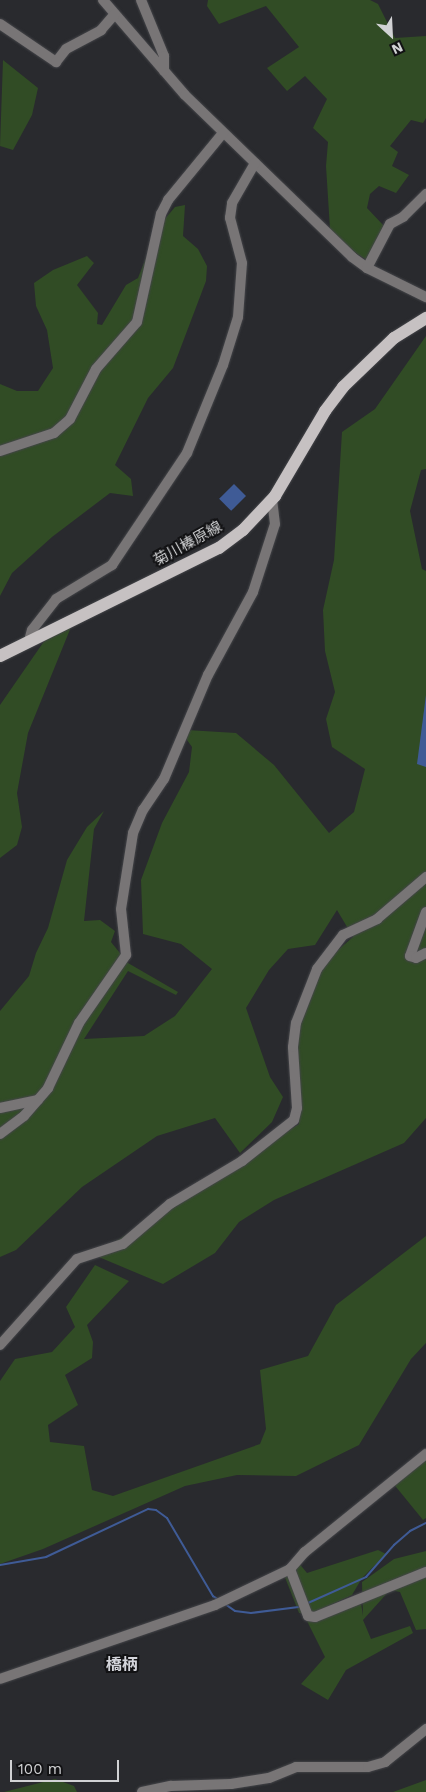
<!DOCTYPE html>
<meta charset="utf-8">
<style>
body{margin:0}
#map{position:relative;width:426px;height:1792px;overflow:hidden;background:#292a2e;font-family:"Work Sans","Noto Sans JP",sans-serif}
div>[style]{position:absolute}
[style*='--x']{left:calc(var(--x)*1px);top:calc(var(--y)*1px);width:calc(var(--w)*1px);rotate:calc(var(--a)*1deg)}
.green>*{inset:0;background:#314c25}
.water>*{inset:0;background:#3f5b96;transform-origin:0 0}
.stream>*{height:2px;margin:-1px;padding:0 1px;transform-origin:1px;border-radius:1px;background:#3f5b96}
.roads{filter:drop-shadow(0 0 1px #444549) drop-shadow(0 0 1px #444549)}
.minor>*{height:10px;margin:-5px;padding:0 5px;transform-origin:5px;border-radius:5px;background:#787576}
.major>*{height:12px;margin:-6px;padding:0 6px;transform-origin:6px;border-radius:6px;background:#c6c1c2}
span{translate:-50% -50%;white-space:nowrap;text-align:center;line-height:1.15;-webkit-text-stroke:4px #121214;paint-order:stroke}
.street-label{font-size:15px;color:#d1d2d4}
.neighbourhood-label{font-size:16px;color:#d4d5db;font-weight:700}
.north{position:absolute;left:366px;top:10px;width:50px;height:50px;-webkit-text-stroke:4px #121214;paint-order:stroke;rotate:155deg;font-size:14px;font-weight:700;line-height:20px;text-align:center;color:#d1d2d4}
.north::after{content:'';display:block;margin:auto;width:18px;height:22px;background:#d1d2d4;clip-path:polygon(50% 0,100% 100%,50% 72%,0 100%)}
.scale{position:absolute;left:10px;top:1760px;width:109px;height:22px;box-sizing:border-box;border:2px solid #d1d2d4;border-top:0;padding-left:6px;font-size:15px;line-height:18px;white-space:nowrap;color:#d1d2d4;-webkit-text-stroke:4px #121214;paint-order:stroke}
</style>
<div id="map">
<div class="green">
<div style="clip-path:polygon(208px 0,370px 0,378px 4px,395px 38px,426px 36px,426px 118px,423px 123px,411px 120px,390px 146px,398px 152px,392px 166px,409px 175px,396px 193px,379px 186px,370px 194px,367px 208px,384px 226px,367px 260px,354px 252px,330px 229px,326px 166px,328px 142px,313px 128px,327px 99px,305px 76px,287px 91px,267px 68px,299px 47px,266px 6px,219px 24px,207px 6px)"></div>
<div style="clip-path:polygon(3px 60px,38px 88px,32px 115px,13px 150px,0 146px)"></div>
<div style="clip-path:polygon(185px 205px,183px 236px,198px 249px,207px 266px,206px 281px,173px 368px,148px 398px,115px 465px,131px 479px,133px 496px,110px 493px,52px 537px,12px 573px,0 596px,0 384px,17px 391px,38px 391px,53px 368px,47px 330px,36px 306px,34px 283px,53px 270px,87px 256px,94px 263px,77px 285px,98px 313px,97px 324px,102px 325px,126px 285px,138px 278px,158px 227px,175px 207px)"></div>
<div style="clip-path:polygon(426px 336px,426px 469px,421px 470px,410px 511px,422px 569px,426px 571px,426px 1118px,404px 1143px,274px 1200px,239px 1222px,215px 1253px,163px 1284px,94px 1255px,299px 1124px,293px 1050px,302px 1004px,322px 964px,353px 937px,337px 910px,315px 945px,288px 949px,269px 970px,246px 1008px,270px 1077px,283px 1097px,272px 1122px,240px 1153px,215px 1118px,157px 1136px,82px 1187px,16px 1250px,0 1257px,0 1011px,29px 976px,36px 953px,48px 928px,67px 860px,87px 827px,104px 811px,94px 829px,84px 921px,100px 920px,115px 931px,111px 942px,128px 963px,178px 992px,176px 995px,128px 971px,84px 1039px,144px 1036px,175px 1016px,212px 969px,181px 944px,143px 934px,141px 880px,162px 823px,189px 772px,192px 747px,185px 737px,187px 730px,236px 733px,274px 765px,329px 833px,354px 812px,365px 769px,332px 747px,326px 719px,335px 692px,325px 651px,323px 610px,334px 560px,342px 432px,375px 409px)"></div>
<div style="clip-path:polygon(71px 627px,28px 733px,17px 793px,22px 827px,17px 845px,0 858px,0 705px,47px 637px)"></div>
<div style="clip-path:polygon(426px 1236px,426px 1343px,411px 1359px,359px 1445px,296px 1476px,237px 1475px,185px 1486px,43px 1549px,0 1564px,0 1381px,15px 1359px,52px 1352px,75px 1327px,66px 1307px,95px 1265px,129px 1281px,87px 1325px,93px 1342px,92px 1358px,65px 1375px,78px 1405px,48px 1425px,50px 1442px,84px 1446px,92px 1490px,113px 1496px,260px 1444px,266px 1429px,260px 1370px,308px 1356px,336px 1305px)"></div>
<div style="clip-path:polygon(426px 1454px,426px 1518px,423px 1520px,392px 1482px)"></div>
<div style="clip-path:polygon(378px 1550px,386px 1554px,362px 1578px,352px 1595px,311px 1614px,299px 1613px,284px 1575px,298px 1562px,307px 1573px)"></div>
<div style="clip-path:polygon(426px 1551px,426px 1629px,416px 1630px,400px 1592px,390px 1590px,363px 1620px,371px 1639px,410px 1626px,413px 1633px,346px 1670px,328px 1700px,301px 1684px,325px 1657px,306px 1619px,361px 1603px,363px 1616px,362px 1582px,394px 1559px)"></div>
<div style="clip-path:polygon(55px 1779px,74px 1786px,77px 1792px,4px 1792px)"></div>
<div style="clip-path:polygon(426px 1780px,426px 1792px,393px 1792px)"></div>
</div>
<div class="water">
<div style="left:234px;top:484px;width:17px;height:21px;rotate:45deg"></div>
<div style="clip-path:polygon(426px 695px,426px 767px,417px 764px)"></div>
</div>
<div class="stream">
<div style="--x:0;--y:1565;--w:47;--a:-9.9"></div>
<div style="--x:46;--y:1557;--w:113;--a:-25.2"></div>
<div style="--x:148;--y:1509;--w:8;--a:7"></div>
<div style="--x:156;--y:1510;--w:14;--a:36"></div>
<div style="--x:167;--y:1518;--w:91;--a:59.5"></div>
<div style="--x:213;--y:1596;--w:7;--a:34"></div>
<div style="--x:308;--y:1603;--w:64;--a:-24.1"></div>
<div style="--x:366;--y:1577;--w:43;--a:-48.8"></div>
<div style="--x:394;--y:1545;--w:21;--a:-41"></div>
<div style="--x:410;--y:1531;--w:18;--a:-27"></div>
<div style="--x:225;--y:1604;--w:12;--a:35"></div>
<div style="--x:235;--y:1611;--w:16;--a:7"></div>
<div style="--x:251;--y:1613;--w:48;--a:-7.1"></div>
</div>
<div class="roads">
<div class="minor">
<div style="--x:103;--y:0;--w:125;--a:49.2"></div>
<div style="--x:185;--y:95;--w:233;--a:44.1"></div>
<div style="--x:352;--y:257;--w:19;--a:36"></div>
<div style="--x:367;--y:268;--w:66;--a:26.2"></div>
<div style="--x:141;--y:0;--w:61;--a:67.7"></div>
<div style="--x:164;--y:56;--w:15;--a:90"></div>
<div style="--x:0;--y:24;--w:68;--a:34.2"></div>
<div style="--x:56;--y:62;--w:16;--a:-52"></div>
<div style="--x:66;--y:49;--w:40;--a:-28"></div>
<div style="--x:101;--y:30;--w:21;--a:-49"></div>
<div style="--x:367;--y:268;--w:50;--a:-62.4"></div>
<div style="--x:390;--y:224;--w:15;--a:-28"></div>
<div style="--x:403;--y:217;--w:33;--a:-45"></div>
<div style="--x:0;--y:451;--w:57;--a:-18.4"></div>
<div style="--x:54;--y:433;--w:21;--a:-41"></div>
<div style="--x:70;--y:419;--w:56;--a:-62.5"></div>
<div style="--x:96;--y:369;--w:62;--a:-48.9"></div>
<div style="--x:137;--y:322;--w:111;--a:-77.5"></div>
<div style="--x:161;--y:214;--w:16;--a:-63"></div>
<div style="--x:168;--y:200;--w:87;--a:-50.6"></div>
<div style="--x:29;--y:641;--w:11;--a:-75"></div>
<div style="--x:32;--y:630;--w:39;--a:-52"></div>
<div style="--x:56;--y:599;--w:66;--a:-31.3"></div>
<div style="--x:112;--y:565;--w:135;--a:-56.2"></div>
<div style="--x:187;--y:453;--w:95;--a:-67.8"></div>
<div style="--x:223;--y:365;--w:50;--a:-72.6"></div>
<div style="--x:238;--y:317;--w:54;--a:-85.8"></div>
<div style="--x:242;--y:263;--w:47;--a:-104.9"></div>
<div style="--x:230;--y:218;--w:15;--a:-82"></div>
<div style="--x:232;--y:203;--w:46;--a:-60.1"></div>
<div style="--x:426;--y:912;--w:47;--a:110"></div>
<div style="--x:410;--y:956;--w:6;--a:18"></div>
<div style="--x:416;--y:958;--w:11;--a:-27"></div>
<div style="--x:0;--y:1108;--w:39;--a:-12"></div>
<div style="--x:0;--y:1134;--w:30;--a:-37"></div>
<div style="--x:24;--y:1116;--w:37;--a:-49"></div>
<div style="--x:48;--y:1088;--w:72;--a:-64.5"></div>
<div style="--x:79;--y:1023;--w:83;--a:-55.3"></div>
<div style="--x:126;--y:955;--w:46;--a:-96.2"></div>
<div style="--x:121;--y:909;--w:77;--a:-81"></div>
<div style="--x:133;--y:833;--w:25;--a:-67"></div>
<div style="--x:143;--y:810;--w:37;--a:-56"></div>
<div style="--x:164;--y:779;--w:113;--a:-67.1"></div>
<div style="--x:208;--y:675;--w:94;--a:-61.5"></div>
<div style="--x:253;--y:592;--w:71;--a:-72.1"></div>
<div style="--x:275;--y:524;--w:24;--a:-97"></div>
<div style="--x:0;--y:1345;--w:115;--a:-48.2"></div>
<div style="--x:77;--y:1259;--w:48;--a:-18.1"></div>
<div style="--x:123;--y:1244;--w:62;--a:-40.4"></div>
<div style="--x:170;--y:1204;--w:84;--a:-30.8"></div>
<div style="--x:242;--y:1161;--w:66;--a:-38.3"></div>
<div style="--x:294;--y:1120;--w:12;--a:-76"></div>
<div style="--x:297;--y:1108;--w:61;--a:-93.8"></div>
<div style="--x:293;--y:1047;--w:24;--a:-83"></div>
<div style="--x:296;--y:1023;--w:58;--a:-68.7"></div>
<div style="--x:317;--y:969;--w:43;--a:-52.6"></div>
<div style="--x:343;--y:935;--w:38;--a:-25"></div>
<div style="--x:377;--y:919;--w:65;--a:-40.6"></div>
<div style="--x:290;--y:1569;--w:50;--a:69"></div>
<div style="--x:308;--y:1616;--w:7;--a:8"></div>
<div style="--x:315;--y:1617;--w:120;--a:-22.1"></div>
<div style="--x:0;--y:1679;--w:227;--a:-19"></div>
<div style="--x:215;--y:1605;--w:83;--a:-25.6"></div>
<div style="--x:290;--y:1569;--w:23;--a:-49"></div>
<div style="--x:305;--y:1552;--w:156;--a:-39"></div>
<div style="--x:142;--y:1792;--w:30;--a:-12"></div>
<div style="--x:171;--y:1786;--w:60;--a:-1.9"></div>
<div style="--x:231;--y:1784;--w:38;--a:-9"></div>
<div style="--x:269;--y:1778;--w:29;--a:-22"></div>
<div style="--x:296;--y:1767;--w:72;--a:0"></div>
<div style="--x:368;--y:1767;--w:18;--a:-16"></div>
<div style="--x:385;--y:1762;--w:53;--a:-38.8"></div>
</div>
<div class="major">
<div style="--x:0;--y:656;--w:244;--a:-26.3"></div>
<div style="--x:219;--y:548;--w:30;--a:-37"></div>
<div style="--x:243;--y:530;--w:47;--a:-46.7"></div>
<div style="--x:275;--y:496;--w:99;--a:-59.5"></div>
<div style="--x:325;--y:411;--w:30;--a:-53"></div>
<div style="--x:343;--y:387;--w:71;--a:-43.9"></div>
<div style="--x:394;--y:338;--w:38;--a:-32"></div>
</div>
</div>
<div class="street-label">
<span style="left:188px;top:544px;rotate:-29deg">菊川榛原線</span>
</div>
<div class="neighbourhood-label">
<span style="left:122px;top:1665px">橋柄</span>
</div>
<div class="north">N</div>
<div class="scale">100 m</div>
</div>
